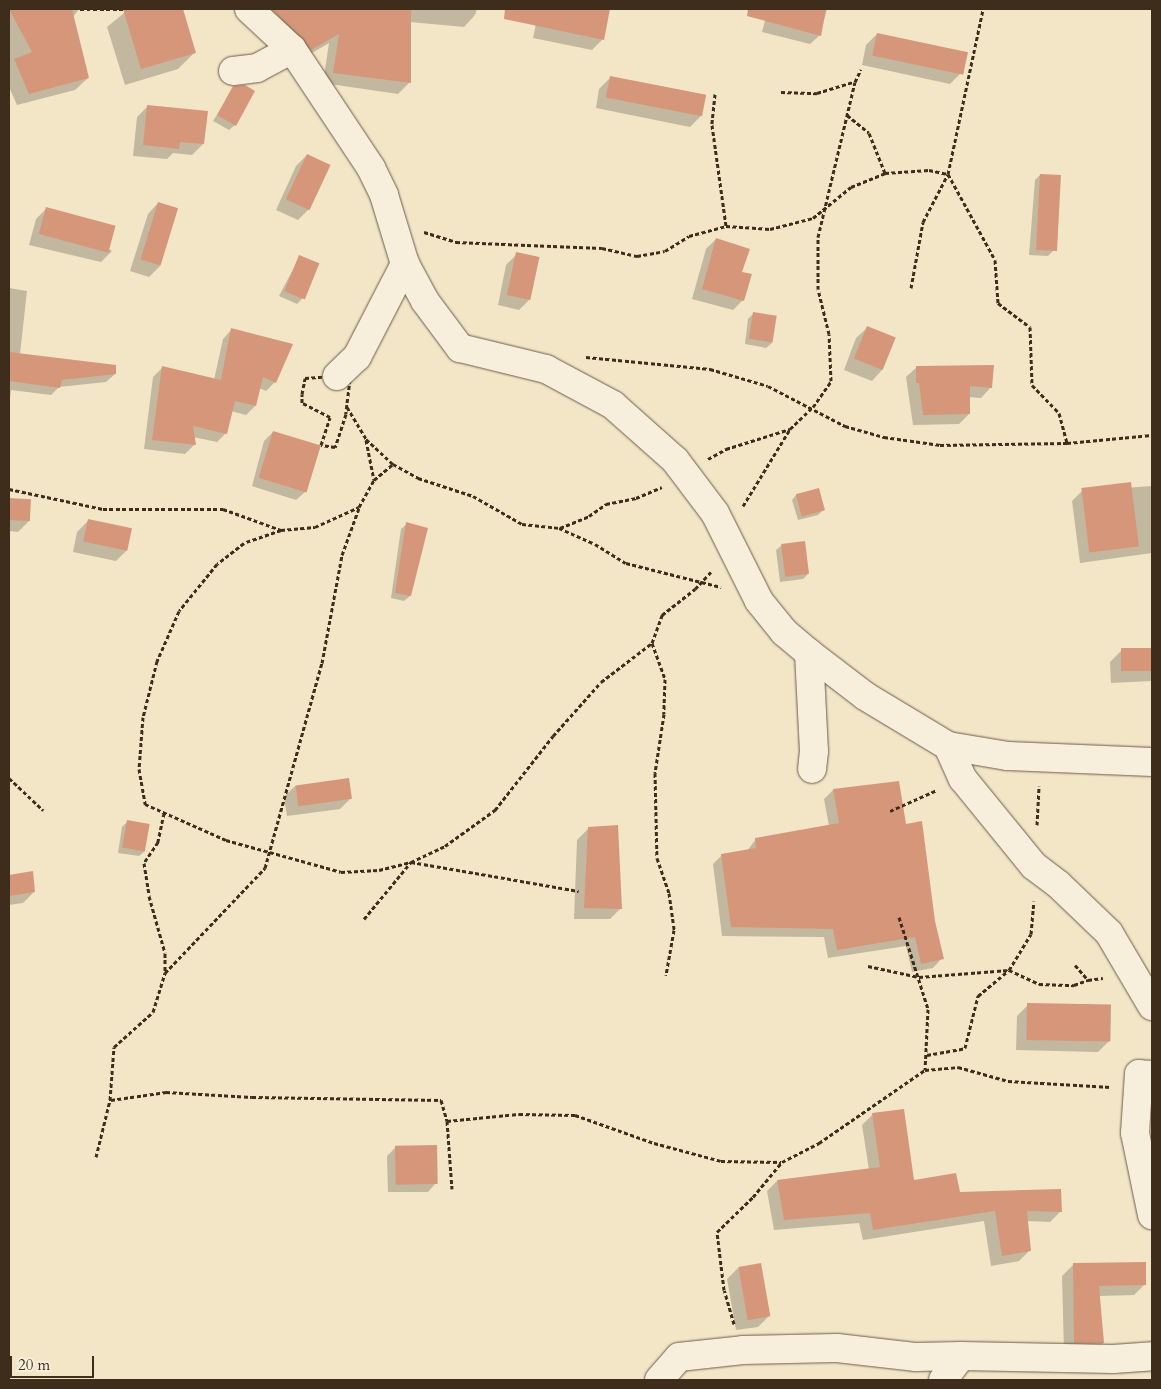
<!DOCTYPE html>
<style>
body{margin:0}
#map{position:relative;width:1161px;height:1389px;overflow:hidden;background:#f3e6c7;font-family:Cardo,serif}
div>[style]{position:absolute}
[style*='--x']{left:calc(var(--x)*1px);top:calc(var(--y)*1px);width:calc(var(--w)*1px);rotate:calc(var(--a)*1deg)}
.shadow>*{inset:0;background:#0003}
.building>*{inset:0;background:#d6967a;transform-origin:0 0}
.path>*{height:3px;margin-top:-1.5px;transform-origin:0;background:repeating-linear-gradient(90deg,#3f2d1c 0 4px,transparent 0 6.5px)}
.roads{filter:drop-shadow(0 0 1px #6c5b47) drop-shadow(0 0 1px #6c5b47)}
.minor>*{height:28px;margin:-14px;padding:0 14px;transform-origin:14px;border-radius:14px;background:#f7efdb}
span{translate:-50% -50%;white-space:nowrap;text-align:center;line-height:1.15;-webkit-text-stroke:4.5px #f7efdb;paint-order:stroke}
.frame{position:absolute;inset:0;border:10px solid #3f2d1c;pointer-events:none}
.scale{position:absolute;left:10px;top:1356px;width:84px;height:22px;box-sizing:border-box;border:2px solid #3f2d1c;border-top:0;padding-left:6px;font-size:15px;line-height:18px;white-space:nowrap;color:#3f2d1c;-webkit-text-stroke:4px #f7efdb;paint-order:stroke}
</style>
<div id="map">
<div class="shadow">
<div style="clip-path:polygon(9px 9px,79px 9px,73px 17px,88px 78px,75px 90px,17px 105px,9px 87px)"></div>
<div style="clip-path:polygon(129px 9px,181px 9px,195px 52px,178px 69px,125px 85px,107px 27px)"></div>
<div style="clip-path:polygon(249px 9px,477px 9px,475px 15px,464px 27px,410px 22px,409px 83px,398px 94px,323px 83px,329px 43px,300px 60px)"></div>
<div style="clip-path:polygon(539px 9px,609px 9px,603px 39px,592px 50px,533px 38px)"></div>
<div style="clip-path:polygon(768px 9px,827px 9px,820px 35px,810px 44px,762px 32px)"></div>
<div style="clip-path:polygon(877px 34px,961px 73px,950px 84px,862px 65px,866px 45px)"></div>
<div style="clip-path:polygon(610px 78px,701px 116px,690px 127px,596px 108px,599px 89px)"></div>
<div style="clip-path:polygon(234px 88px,235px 125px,229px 130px,213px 121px)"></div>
<div style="clip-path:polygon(148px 106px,203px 144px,192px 155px,173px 153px,167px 159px,133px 156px,137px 117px)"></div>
<div style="clip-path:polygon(307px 155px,309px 209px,298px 220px,276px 210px,296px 166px)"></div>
<div style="clip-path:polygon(1040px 175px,1053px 251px,1048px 256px,1029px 255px,1035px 180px)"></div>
<div style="clip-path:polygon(158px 203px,160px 266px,149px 277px,130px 271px,148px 214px)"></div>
<div style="clip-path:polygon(47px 208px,112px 251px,101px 262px,29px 245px,36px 219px)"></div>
<div style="clip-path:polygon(716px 239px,740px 272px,743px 300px,733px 310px,692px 299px,706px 249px)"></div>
<div style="clip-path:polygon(517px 254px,538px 258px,530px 299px,519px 310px,498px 305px,506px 265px)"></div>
<div style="clip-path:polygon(300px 256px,302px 299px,297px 304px,279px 296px)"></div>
<div style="clip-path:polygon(9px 288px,27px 291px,20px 354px,115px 374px,106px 382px,59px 387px,51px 395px,11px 390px,9px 407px)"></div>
<div style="clip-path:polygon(754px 313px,772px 343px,766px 348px,745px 344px,748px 319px)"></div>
<div style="clip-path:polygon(867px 328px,882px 370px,872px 381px,844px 370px,856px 338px)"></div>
<div style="clip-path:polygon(232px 329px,275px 382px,266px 391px,259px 388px,255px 406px,246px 415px,231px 411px,226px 433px,217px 442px,193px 437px,194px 445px,185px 454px,144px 449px,153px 377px,162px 368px,214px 380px,223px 339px)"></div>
<div style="clip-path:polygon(917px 367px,991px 387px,981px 398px,969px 397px,969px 414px,959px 424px,913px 425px,906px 377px)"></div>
<div style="clip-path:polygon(273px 432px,320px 447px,305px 492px,296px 500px,252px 486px,264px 441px)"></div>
<div style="clip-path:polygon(1152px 486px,1152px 553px,1080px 563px,1072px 501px,1082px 491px)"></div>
<div style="clip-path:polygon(797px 494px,824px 509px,818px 515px,798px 520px,792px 500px)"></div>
<div style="clip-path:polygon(9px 499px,30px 500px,29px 521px,18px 532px,9px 531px)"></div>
<div style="clip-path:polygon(88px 521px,127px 550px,116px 561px,73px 552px,77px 532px)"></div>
<div style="clip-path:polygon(407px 524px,410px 596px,404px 601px,391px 598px,401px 529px)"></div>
<div style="clip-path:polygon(782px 545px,808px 574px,803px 579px,780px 582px,776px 550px)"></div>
<div style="clip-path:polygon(1152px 649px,1152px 681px,1111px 683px,1110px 662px,1121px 651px)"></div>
<div style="clip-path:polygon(898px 782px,905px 826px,942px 958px,933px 968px,912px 972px,906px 946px,828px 958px,824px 937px,722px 936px,713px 864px,722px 855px,747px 851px,756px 839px,829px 826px,824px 799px,833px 790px)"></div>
<div style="clip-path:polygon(295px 786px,351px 798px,340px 809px,287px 816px,284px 797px)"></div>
<div style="clip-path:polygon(127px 822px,145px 851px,139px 856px,118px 853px,122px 827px)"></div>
<div style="clip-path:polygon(588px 829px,621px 908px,610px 919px,574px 919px,577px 840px)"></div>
<div style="clip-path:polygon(32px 873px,34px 892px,23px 903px,9px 905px,9px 876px)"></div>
<div style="clip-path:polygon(1028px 1005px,1109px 1041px,1098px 1052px,1016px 1050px,1017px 1016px)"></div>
<div style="clip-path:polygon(873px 1114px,913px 1181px,958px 1194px,1061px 1211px,1050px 1222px,1027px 1221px,1030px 1250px,1019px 1261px,991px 1266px,984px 1221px,863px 1240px,859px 1223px,774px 1230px,767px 1191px,777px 1181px,869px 1170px,862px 1125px)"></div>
<div style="clip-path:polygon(396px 1147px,436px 1183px,428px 1192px,388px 1192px,387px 1156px)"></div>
<div style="clip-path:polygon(1073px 1265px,1145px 1284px,1134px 1295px,1099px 1296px,1103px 1343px,1092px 1354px,1064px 1353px,1062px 1276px)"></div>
<div style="clip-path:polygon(738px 1268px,769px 1316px,758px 1327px,736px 1330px,727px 1279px)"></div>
</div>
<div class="building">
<div style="clip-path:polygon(9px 9px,72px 9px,89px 78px,29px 94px,14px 59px,32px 52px)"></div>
<div style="clip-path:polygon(123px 9px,183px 9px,196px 53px,141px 69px)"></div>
<div style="clip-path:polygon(272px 9px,411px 9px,411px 83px,333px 73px,339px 34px,311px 50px)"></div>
<div style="clip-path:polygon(505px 9px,610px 9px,604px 40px,504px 19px)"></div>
<div style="clip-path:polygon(748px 9px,826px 9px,821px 36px,747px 16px)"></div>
<div style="left:877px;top:33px;width:93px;height:23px;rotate:12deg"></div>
<div style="left:610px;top:76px;width:98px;height:22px;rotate:11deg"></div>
<div style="clip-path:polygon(245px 85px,255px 91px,236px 126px,217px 115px,233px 86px)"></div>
<div style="clip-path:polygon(147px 105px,208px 111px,204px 144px,180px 142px,179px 149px,143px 145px)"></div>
<div style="left:307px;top:154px;width:26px;height:50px;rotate:25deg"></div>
<div style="left:1040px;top:174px;width:21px;height:76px;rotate:3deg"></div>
<div style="left:158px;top:202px;width:21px;height:60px;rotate:17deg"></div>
<div style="left:46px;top:207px;width:72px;height:28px;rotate:15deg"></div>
<div style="clip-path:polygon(716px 238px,750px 249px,742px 272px,752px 274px,744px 301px,702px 289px)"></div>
<div style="left:516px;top:252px;width:24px;height:44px;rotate:12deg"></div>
<div style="left:299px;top:255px;width:22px;height:39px;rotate:22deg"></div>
<div style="left:753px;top:312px;width:24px;height:27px;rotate:9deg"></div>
<div style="left:867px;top:326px;width:31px;height:35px;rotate:22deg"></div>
<div style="clip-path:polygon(231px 328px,293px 344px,276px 383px,263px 377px,256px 406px,235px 401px,227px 434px,193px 426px,196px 445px,152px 440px,162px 366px,221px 380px)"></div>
<div style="clip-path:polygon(9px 352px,116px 365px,116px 374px,62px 380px,60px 388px,9px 381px)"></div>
<div style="clip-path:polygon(994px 365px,992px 388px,970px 386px,970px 414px,923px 415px,919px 383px,916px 383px,916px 366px)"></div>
<div style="left:273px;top:431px;width:50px;height:49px;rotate:17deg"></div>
<div style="left:1131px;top:482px;width:65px;height:50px;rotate:83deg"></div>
<div style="left:819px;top:488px;width:23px;height:24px;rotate:75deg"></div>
<div style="left:9px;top:498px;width:22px;height:22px;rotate:3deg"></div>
<div style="left:88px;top:519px;width:45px;height:23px;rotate:12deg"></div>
<div style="clip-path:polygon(406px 522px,428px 528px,411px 596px,395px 593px)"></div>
<div style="left:805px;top:541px;width:33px;height:24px;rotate:83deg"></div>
<div style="left:1152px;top:648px;width:23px;height:31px;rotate:90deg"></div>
<div style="left:349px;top:778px;width:21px;height:54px;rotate:82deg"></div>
<div style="clip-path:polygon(899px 781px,906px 824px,922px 821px,935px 921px,944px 959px,921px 964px,915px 937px,837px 950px,833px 929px,731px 927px,721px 854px,756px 848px,755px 838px,839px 823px,833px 789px)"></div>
<div style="left:127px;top:820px;width:23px;height:28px;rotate:10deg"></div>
<div style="clip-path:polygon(618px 825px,622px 909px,584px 908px,588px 827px)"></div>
<div style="clip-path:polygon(33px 871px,35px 892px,9px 896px,9px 875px)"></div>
<div style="left:1027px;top:1003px;width:84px;height:37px;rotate:1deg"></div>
<div style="clip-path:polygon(904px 1109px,914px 1180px,956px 1173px,960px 1192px,1061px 1189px,1062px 1212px,1027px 1211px,1031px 1251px,1002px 1256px,995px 1211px,873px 1230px,870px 1213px,784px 1220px,777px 1180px,880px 1167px,872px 1113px)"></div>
<div style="left:437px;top:1145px;width:39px;height:42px;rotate:89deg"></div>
<div style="clip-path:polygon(1146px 1262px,1146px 1285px,1099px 1286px,1104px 1343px,1074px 1343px,1073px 1263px)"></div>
<div style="left:761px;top:1263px;width:54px;height:23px;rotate:80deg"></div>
</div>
<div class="path">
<div style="--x:80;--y:9;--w:45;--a:0"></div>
<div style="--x:781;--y:92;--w:36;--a:2"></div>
<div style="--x:817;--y:93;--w:39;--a:-17"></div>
<div style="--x:715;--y:94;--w:31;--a:96"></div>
<div style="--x:712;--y:125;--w:102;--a:82.1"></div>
<div style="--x:847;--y:115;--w:28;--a:39"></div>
<div style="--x:869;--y:133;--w:43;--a:68.2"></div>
<div style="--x:424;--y:232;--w:34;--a:17"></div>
<div style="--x:456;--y:242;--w:146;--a:2.4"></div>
<div style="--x:602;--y:248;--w:36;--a:13"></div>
<div style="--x:637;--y:256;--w:28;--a:-10"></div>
<div style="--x:665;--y:251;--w:28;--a:-32"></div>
<div style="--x:689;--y:236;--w:38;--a:-15"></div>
<div style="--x:726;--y:226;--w:44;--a:3.9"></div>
<div style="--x:770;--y:229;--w:44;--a:-14.3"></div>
<div style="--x:813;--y:218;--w:49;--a:-39.2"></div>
<div style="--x:851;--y:187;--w:37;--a:-22"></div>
<div style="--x:885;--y:173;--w:44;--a:-3.9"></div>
<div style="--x:929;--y:170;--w:19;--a:12"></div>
<div style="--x:948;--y:174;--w:98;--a:61.3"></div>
<div style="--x:995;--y:260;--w:43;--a:86"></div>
<div style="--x:998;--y:303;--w:40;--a:37"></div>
<div style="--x:1030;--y:327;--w:58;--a:88"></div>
<div style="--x:1032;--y:385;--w:39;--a:46"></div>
<div style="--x:1059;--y:413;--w:31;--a:75"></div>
<div style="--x:911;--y:288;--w:67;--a:-79.7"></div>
<div style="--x:923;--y:222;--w:54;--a:-62.5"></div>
<div style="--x:948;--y:174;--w:169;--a:-78"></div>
<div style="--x:586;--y:357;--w:125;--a:5.5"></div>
<div style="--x:710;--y:369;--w:60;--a:16.3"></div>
<div style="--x:768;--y:386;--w:87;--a:27.5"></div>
<div style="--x:845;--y:426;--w:41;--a:15.8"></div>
<div style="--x:884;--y:437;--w:57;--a:8.1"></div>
<div style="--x:940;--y:445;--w:127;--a:-0.9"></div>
<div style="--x:1067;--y:443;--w:85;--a:-5.4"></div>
<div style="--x:337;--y:376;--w:13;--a:13"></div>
<div style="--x:350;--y:379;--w:35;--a:97"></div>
<div style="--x:346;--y:414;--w:35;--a:108"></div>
<div style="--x:335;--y:447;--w:14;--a:-172"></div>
<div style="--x:321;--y:445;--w:29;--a:-72"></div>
<div style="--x:330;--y:417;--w:31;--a:-153"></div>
<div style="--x:302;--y:403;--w:9;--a:-90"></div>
<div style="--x:302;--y:394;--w:16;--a:-79"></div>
<div style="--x:305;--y:378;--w:32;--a:-4"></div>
<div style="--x:347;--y:407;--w:37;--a:59"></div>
<div style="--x:366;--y:439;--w:37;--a:43"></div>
<div style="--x:366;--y:440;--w:41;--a:78.7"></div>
<div style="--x:708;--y:459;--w:21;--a:-29"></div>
<div style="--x:726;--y:449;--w:67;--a:-17.4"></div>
<div style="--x:790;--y:429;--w:32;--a:-44"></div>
<div style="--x:813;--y:407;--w:32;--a:-55"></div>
<div style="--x:831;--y:381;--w:47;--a:-92.4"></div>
<div style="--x:829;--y:334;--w:46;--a:-103.7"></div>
<div style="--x:818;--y:289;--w:52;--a:-90"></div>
<div style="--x:818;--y:237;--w:159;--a:-76.6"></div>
<div style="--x:855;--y:82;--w:14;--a:-65"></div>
<div style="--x:9;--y:489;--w:96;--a:12"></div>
<div style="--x:103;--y:509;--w:120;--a:0"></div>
<div style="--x:223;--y:509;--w:62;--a:19.9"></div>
<div style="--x:281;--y:530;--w:34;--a:-5"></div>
<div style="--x:315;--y:527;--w:48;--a:-24.4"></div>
<div style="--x:359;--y:507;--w:31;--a:-61"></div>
<div style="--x:374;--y:480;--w:25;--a:-40"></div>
<div style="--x:393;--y:464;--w:29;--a:29"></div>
<div style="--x:418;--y:478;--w:58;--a:18.1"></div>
<div style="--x:473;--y:496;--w:56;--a:29.7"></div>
<div style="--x:522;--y:524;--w:37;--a:6"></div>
<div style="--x:559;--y:528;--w:39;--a:24"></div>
<div style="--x:595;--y:544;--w:36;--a:32"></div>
<div style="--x:626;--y:563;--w:98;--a:14.2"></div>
<div style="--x:743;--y:506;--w:90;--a:-58.6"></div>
<div style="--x:560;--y:528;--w:31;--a:-22"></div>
<div style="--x:589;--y:516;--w:21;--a:-35"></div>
<div style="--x:606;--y:504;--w:31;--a:-11"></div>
<div style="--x:636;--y:498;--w:28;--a:-23"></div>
<div style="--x:281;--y:530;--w:39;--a:161"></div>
<div style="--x:244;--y:543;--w:34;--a:142"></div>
<div style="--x:217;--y:564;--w:60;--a:129"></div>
<div style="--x:179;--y:611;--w:55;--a:113.7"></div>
<div style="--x:157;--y:661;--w:58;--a:104"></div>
<div style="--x:143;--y:717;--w:52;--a:94.4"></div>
<div style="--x:139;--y:769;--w:36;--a:80"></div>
<div style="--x:145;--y:804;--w:89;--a:24"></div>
<div style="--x:226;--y:840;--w:119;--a:15.5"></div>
<div style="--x:341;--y:872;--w:38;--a:-3"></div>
<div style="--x:379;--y:870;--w:33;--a:-14"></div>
<div style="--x:411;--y:862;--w:38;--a:-25"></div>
<div style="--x:445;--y:846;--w:62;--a:-35.8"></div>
<div style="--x:495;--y:810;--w:94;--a:-51.9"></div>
<div style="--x:553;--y:736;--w:72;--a:-48.4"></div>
<div style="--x:601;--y:682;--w:64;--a:-37.4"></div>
<div style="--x:652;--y:643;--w:30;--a:-70"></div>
<div style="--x:662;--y:615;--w:42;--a:-38.2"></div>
<div style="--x:695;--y:589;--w:26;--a:-47"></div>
<div style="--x:652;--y:643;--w:38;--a:70"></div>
<div style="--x:665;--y:679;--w:35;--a:92"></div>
<div style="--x:664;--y:714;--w:60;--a:98.7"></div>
<div style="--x:655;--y:773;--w:85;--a:88.7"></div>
<div style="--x:657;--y:858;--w:37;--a:71"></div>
<div style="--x:669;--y:893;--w:37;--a:82"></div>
<div style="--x:674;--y:930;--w:46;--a:100.1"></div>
<div style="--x:9;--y:778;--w:47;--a:43.3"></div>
<div style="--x:890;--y:811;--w:51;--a:-24.1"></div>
<div style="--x:164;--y:813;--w:30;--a:102"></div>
<div style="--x:158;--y:842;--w:25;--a:124"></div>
<div style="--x:144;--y:863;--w:33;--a:81"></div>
<div style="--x:149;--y:896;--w:59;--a:74.3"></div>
<div style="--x:165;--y:953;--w:19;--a:90"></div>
<div style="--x:1037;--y:825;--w:39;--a:-87"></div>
<div style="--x:899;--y:917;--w:96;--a:72.5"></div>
<div style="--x:928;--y:1009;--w:61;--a:92.8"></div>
<div style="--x:364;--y:919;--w:74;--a:-50.5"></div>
<div style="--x:411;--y:862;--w:170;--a:9.8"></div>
<div style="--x:1075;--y:965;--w:20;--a:49"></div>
<div style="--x:1088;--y:980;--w:15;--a:-8"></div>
<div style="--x:868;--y:966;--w:52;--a:12.2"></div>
<div style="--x:919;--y:977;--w:90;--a:-4.4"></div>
<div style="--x:1009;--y:970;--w:42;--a:-58.6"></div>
<div style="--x:1031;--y:934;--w:33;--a:-85"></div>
<div style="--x:927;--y:1055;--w:39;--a:-10"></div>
<div style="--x:965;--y:1048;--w:54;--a:-76"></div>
<div style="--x:978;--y:996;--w:40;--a:-40"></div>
<div style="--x:1009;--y:970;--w:33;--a:25"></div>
<div style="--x:1039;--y:984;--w:35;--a:2"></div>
<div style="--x:1074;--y:985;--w:15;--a:-20"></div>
<div style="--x:111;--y:1100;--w:56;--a:-8.3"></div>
<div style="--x:166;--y:1092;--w:86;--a:3.3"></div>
<div style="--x:252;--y:1097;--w:189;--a:0.9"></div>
<div style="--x:441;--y:1100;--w:22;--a:74"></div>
<div style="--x:447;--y:1121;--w:68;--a:85.8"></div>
<div style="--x:447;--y:1121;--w:72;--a:-5.6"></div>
<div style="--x:519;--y:1114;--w:56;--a:1"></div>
<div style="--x:575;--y:1115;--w:84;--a:19.5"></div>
<div style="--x:654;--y:1143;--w:69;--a:15"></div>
<div style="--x:721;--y:1161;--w:60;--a:1"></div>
<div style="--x:96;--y:1157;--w:59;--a:-76.2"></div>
<div style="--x:110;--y:1100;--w:53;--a:-85.7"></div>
<div style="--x:114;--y:1047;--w:52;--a:-41.9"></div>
<div style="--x:153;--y:1012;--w:41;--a:-72.9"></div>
<div style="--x:165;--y:973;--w:145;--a:-46.4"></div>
<div style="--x:265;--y:868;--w:213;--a:-74.5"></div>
<div style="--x:322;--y:663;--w:110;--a:-79.5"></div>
<div style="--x:342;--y:555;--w:50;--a:-70.1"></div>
<div style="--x:734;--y:1324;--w:35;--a:-106"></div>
<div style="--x:724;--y:1290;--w:58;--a:-96.9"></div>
<div style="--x:717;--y:1232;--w:50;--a:-44.2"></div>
<div style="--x:753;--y:1197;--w:45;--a:-50.4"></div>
<div style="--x:782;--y:1162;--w:42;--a:-27.2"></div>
<div style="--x:819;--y:1143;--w:129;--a:-34.6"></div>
<div style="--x:925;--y:1070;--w:33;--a:-5"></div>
<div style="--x:958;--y:1067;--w:52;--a:15.6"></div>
<div style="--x:1008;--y:1081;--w:103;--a:3.3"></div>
</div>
<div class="roads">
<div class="minor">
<div style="--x:249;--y:9;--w:59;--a:42.9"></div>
<div style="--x:292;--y:49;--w:143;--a:56.4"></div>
<div style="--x:371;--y:168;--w:30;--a:64"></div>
<div style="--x:384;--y:195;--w:72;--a:73.1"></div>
<div style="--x:405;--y:264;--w:42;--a:61.6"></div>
<div style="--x:425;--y:301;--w:59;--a:53.3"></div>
<div style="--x:460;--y:348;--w:89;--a:13.7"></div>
<div style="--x:546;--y:369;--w:76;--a:28.2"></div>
<div style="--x:613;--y:405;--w:83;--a:41.6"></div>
<div style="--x:675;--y:460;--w:66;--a:53"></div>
<div style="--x:715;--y:513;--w:98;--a:63.4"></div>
<div style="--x:759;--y:601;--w:40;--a:51"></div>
<div style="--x:784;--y:632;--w:33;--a:40"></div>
<div style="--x:809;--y:653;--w:71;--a:37.5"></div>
<div style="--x:865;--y:696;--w:97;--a:31.1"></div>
<div style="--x:948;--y:746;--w:61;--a:9.5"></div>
<div style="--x:1008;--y:756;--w:144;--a:2.4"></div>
<div style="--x:233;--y:71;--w:24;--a:-7"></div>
<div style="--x:257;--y:68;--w:40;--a:-28"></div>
<div style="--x:337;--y:376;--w:28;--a:-44"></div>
<div style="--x:357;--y:357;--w:105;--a:-62.7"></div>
<div style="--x:809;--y:653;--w:98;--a:87.1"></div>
<div style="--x:814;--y:751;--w:18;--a:96"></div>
<div style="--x:948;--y:746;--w:36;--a:66"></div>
<div style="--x:963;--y:779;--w:112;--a:50.8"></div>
<div style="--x:1034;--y:866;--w:31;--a:37"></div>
<div style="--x:1059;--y:885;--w:69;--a:43.8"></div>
<div style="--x:1109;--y:933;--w:85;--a:59.5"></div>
<div style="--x:1152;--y:1075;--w:13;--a:-176"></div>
<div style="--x:1139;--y:1074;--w:59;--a:93.9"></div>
<div style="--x:1135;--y:1133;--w:84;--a:78.3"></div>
<div style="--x:659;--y:1380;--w:30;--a:-49"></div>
<div style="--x:679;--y:1357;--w:64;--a:-6.2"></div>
<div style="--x:743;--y:1350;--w:94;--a:-1.2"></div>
<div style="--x:837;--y:1348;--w:80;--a:6.5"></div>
<div style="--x:916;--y:1357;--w:45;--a:-1.3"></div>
<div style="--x:943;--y:1380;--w:30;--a:-53"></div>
<div style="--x:961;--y:1356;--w:152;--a:1.1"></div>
<div style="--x:1113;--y:1359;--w:39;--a:-4"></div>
</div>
</div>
<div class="frame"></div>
<div class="scale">20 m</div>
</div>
